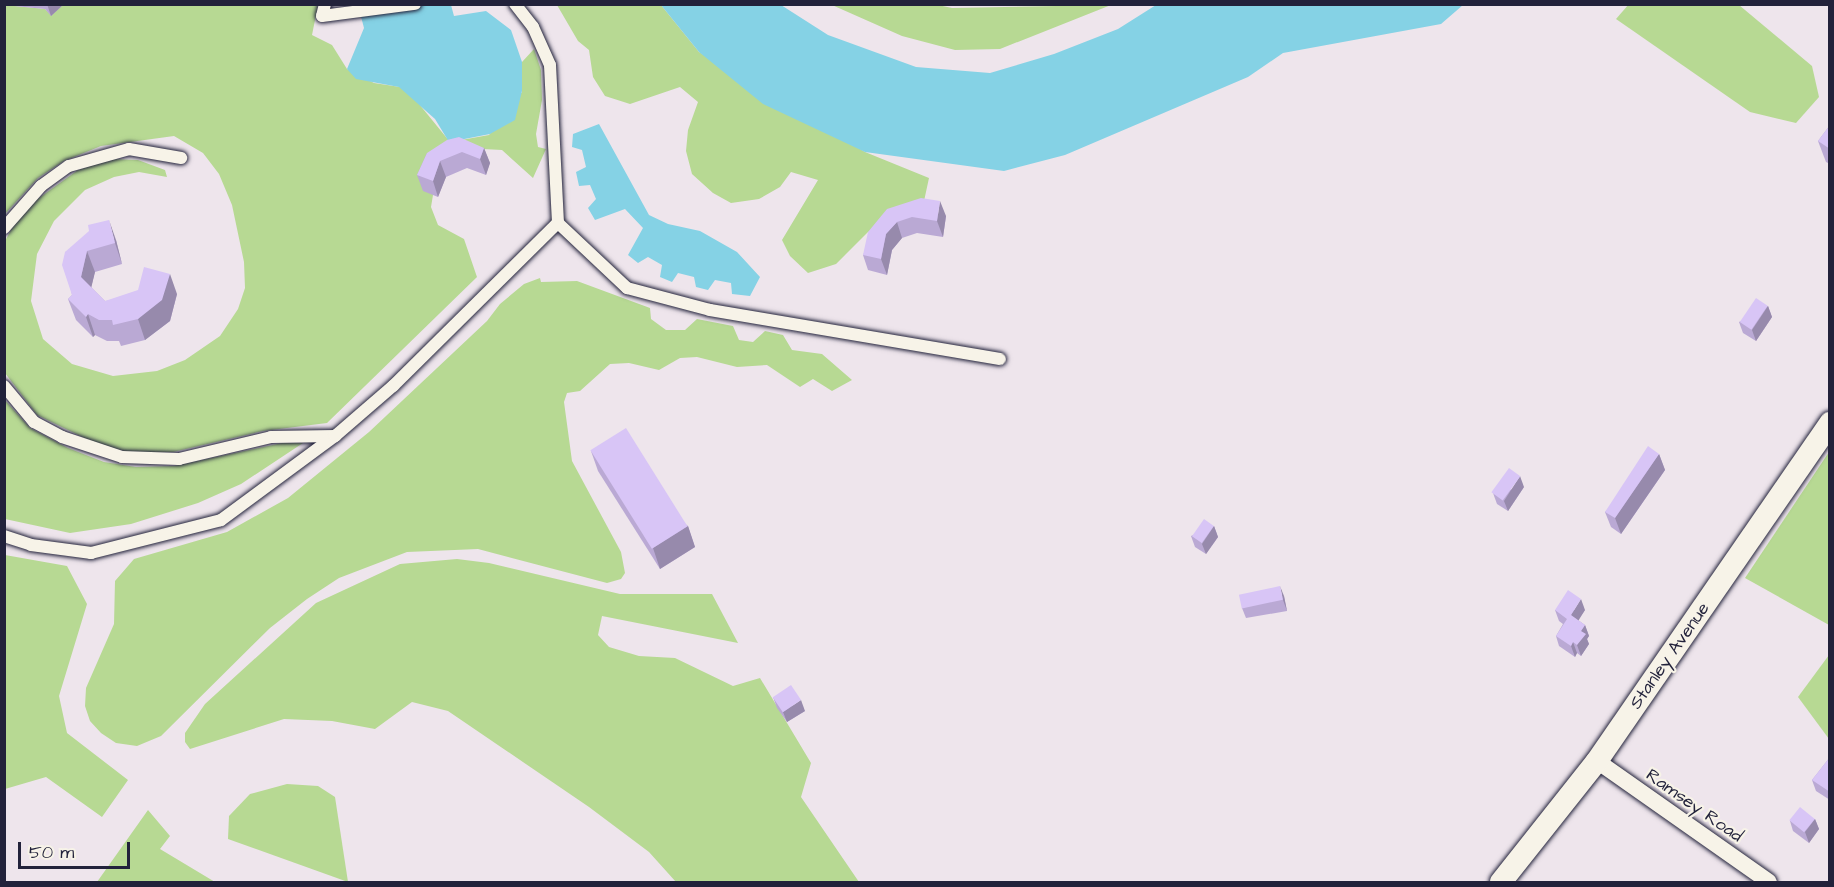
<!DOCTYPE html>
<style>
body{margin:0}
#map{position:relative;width:1834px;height:887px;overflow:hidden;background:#eee5ec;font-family:"Architects Daughter",sans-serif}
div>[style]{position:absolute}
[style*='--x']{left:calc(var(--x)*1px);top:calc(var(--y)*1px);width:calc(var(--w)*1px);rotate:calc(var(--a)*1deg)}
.green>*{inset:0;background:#b7d993}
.water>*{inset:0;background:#85d2e5}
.roads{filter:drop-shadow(0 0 2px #22223b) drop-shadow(0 0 2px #22223b)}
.pedestrian>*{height:12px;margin:-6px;padding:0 6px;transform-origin:6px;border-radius:6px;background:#f7f3e8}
.minor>*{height:16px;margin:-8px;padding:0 8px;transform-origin:8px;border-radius:8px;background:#f7f3e8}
.secondary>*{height:22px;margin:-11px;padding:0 11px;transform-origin:11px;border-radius:11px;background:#f7f3e8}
.wall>*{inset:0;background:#baa9d4}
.shaded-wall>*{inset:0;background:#978aac}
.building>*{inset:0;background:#d8c5f6;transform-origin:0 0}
span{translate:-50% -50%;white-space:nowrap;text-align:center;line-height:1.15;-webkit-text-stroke:4.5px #f7f3e8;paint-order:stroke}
.street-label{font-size:18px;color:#22223b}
.frame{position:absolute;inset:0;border:6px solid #22223b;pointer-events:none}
.scale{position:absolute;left:18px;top:842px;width:112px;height:27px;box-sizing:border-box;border:3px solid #22223b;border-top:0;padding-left:8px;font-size:18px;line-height:21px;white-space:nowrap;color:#22223b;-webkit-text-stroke:4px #f7f3e8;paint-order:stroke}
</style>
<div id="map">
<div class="green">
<div style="clip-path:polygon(64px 4px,318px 5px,312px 35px,332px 45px,347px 69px,374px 83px,400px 87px,415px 99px,450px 142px,489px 135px,522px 92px,522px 62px,534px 49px,541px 70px,542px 100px,536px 134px,538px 147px,546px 149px,533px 178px,502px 150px,483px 149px,454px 158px,433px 195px,431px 207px,438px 225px,464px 239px,477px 277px,327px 423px,263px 431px,173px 452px,135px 453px,103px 447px,37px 415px,5px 373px,5px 241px,12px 228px,32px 203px,78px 170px,111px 159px,138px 160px,165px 170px,167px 177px,139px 172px,114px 177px,85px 190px,54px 221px,37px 254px,31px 301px,43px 339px,72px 364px,113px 376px,157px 371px,185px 360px,220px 336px,238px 309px,245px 288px,244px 262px,232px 205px,219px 174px,203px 153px,174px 136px,101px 146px,64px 161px,38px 178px,5px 214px,5px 5px,45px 9px,51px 15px)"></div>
<div style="clip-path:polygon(1629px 4px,1739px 5px,1812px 66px,1819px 97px,1796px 123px,1750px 112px,1616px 19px)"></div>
<div style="clip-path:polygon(557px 5px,661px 5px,699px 52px,865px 152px,929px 178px,921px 215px,868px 232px,836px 264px,808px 273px,790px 256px,782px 240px,818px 180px,791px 172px,780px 187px,759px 199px,731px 203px,713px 193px,692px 174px,686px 151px,688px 130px,698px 102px,680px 87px,630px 104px,605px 96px,593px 77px,589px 50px,578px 41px)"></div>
<div style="clip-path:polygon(938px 5px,952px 8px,1111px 5px,1000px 49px,955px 50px,902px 36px,832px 5px)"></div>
<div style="clip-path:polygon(540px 278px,541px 282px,577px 281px,650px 308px,651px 319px,666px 330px,685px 330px,697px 319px,733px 326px,739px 340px,753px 342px,765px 331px,783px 335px,792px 350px,822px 354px,852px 380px,832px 391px,813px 379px,800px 387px,767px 365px,737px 367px,697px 357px,680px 358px,659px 370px,629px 363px,610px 364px,580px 391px,567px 393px,564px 402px,572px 461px,621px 552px,625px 573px,621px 579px,607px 583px,478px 549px,407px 552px,339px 578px,307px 599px,270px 628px,161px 736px,137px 746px,116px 743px,101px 733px,90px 721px,85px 706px,86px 688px,114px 624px,115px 581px,134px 559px,227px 532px,288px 498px,369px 432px,487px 321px,500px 304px,524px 284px)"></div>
<div style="clip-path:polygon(4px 399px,30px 428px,68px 448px,104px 462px,136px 467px,174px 466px,282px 443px,303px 443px,241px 484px,198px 503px,131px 524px,70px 533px,5px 519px)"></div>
<div style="clip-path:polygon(1829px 452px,1829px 625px,1745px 578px)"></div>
<div style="clip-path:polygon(5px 555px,67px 566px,87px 604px,59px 696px,67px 733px,128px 780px,102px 817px,46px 777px,5px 789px)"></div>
<div style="clip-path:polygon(457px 559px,489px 563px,620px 594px,712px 594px,738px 643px,602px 616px,598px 635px,609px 647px,639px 656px,675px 658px,733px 686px,760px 678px,811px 763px,801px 797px,859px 882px,676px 882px,649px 852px,589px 807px,448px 711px,412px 702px,375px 729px,332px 721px,284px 719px,190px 749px,185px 742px,185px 733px,205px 704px,316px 603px,400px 564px)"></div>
<div style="clip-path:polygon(1829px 655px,1829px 739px,1798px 697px)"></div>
<div style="clip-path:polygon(287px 784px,318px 786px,335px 797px,348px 882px,228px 839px,229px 816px,250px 794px)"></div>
<div style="clip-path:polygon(148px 810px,170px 836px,160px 849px,215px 882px,97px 882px)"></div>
</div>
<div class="water">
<div style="clip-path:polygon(358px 5px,451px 5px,454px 16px,486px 11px,511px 30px,522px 62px,522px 91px,515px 120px,490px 134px,449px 142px,435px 119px,399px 87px,356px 79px,347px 69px,364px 28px)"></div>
<div style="clip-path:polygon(661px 5px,781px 5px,828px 35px,916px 67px,990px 73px,1054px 54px,1118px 29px,1156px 5px,1463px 5px,1441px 24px,1283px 53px,1248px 77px,1065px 155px,1004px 171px,865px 152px,763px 104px,699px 52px)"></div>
<div style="clip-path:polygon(599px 124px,649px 215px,668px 224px,700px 231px,737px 252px,760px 277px,750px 296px,732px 294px,731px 283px,715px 280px,708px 290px,696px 287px,694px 277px,678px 273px,672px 282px,660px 277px,662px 265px,648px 257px,638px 263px,628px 255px,643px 228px,625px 209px,595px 220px,588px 208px,596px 199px,590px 185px,579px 186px,576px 172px,586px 167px,582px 150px,572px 147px,573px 134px)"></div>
</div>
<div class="roads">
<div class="pedestrian">
<div style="--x:325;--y:4;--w:12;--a:104"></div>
<div style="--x:322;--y:16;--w:94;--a:-7.4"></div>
<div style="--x:558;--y:223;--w:95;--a:43.3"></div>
<div style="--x:627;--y:288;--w:86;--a:14.8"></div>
<div style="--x:710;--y:310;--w:294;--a:9.6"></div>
<div style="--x:4;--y:228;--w:56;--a:-48.6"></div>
<div style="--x:41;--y:186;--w:34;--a:-36"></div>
<div style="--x:69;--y:166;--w:62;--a:-15.8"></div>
<div style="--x:129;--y:149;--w:53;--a:9.8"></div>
<div style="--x:4;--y:386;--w:47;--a:50.2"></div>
<div style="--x:34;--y:422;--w:32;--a:28"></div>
<div style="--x:62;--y:437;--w:63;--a:18.4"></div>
<div style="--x:122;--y:457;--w:57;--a:2"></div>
<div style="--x:179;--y:459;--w:95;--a:-13.4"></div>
<div style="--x:271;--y:437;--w:64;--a:-0.9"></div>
<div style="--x:4;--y:536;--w:28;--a:18"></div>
<div style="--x:31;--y:545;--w:61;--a:7.6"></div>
<div style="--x:91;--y:553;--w:134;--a:-14.2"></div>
<div style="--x:221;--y:520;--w:142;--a:-36.4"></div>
<div style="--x:335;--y:436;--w:77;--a:-40.8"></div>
<div style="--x:393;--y:386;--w:232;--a:-44.7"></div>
<div style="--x:558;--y:223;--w:158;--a:-92.9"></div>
<div style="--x:550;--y:65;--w:42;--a:-114.1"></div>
<div style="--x:533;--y:27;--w:29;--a:-128"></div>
</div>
<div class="minor">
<div style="--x:1597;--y:761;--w:210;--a:35.1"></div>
</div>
<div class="secondary">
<div style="--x:1501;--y:882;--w:154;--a:-51.6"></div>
<div style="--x:1597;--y:761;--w:411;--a:-55.4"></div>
</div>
</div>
<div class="wall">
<div style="clip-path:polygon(13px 4px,64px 4px,51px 16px,45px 9px,14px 6px)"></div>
<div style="clip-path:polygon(1830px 125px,1830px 164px,1826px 162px,1818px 141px)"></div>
<div style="clip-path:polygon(484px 148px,490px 163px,486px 175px,467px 168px,446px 177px,438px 197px,423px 191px,417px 175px,427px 153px)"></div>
<div style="clip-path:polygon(887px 209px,946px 216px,943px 237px,917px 233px,902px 238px,892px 250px,887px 275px,868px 270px,863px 255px)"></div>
<div style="clip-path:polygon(116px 240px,122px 264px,95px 272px,91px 287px,105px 301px,177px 294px,170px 321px,145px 340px,121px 346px,119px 341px,107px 341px,95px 335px,93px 337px,76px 320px,68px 299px,72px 295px,65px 252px)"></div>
<div style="clip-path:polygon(1768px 306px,1772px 317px,1756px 341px,1743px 333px,1739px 322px)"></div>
<div style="clip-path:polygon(591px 451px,688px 526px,695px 547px,660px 569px,598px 471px)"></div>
<div style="clip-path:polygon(1659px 454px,1665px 470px,1621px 534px,1611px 527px,1605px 512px)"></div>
<div style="clip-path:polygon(1524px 487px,1508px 511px,1497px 504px,1493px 493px)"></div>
<div style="clip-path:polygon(1214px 526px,1218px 537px,1206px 554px,1195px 547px,1191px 536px)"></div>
<div style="clip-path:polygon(1284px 596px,1287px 611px,1246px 618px,1242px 608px)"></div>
<div style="clip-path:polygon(1555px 610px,1585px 610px,1578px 620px,1585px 625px,1589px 636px,1587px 639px,1589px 644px,1581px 656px,1577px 653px,1575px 657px,1559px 646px,1556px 636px,1563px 624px,1559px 621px)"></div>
<div style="clip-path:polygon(773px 697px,805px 711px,787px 722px,777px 708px)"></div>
<div style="clip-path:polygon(1830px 757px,1830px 800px,1816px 791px,1812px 780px)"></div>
<div style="clip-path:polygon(1815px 819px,1819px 829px,1809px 843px,1793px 831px,1790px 821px)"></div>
</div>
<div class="shaded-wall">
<div style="clip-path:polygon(47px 4px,64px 4px,51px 16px)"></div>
<div style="clip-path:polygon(484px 148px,490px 163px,486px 175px,480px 159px)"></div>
<div style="clip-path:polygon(440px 161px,446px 177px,438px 197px,433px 181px)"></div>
<div style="clip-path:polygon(940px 201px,946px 216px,943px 237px,937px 221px)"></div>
<div style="clip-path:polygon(109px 220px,116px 240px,122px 264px,115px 243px)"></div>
<div style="clip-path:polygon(897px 222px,902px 238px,892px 250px,887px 275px,881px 259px,886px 234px)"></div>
<div style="clip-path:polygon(87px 251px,95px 272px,89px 297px,81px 277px)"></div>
<div style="clip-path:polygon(170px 274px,177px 294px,170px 321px,145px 340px,138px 319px)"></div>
<div style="clip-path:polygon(1768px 306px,1772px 317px,1756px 341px,1752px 330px)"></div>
<div style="clip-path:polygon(88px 314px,95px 335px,93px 337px,86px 317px)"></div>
<div style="clip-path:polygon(1659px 454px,1665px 470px,1621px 534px,1615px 518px)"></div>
<div style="clip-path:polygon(1520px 476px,1524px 487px,1508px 511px,1504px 501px)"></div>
<div style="clip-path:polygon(688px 526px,695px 547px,660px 569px,653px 548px)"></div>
<div style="clip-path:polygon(1214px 526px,1218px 537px,1206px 554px,1202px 544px)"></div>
<div style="clip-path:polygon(1280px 586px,1284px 596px,1287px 611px,1283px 600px)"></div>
<div style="clip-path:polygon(1581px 599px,1585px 610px,1575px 626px,1571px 615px)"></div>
<div style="clip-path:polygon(1585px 625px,1589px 636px,1587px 639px,1589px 644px,1581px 656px,1577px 645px,1581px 631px)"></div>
<div style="clip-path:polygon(1573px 642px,1577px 653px,1575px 657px,1571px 646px)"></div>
<div style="clip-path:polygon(801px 700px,805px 711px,787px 722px,783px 712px)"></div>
<div style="clip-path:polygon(1815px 819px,1819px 829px,1809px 843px,1805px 832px)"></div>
</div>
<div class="building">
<div style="clip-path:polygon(1830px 125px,1830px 149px,1818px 141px)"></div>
<div style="clip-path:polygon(459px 137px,484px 148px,480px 159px,462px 152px,440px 161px,433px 181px,417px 175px,427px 153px,447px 140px)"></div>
<div style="clip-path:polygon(921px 198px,940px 201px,937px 221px,912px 217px,897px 222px,886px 234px,881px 259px,863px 255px,868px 232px,887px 209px)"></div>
<div style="clip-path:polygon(109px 220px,115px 243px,87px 251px,81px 277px,105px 301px,138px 290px,144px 267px,170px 274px,162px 300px,138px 319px,113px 325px,112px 320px,99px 320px,88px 314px,86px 317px,68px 299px,72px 295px,62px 265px,65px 252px,89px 231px,88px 225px)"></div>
<div style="left:1756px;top:298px;width:14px;height:29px;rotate:34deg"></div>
<div style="left:626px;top:428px;width:116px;height:42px;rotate:58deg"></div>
<div style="clip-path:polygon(1648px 446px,1659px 454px,1615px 518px,1605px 512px)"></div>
<div style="left:1509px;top:468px;width:14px;height:30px;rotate:36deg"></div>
<div style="left:1204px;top:519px;width:12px;height:21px;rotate:35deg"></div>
<div style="left:1280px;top:586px;width:14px;height:42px;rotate:78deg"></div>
<div style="clip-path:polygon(1568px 590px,1581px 599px,1571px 615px,1585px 625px,1581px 631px,1586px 634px,1577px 645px,1573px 642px,1571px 646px,1556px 636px,1567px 619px,1555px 610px)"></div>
<div style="left:791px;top:685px;width:18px;height:22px;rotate:56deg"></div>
<div style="clip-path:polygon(1830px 757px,1830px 792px,1812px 780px)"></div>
<div style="left:1800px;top:807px;width:19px;height:17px;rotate:39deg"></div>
</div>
<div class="street-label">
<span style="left:1670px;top:656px;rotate:-55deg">Stanley Avenue</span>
<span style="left:1694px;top:806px;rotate:35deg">Ramsey Road</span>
</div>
<div class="frame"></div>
<div class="scale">50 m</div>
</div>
